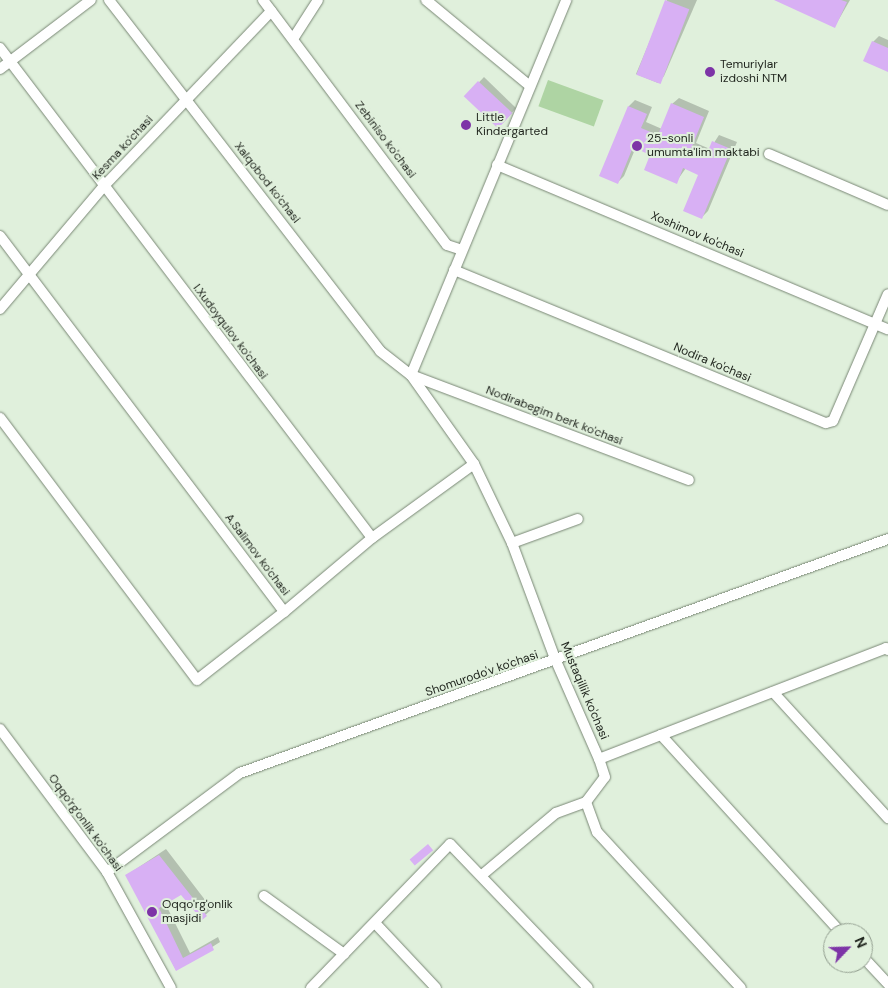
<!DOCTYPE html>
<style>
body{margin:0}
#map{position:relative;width:888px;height:988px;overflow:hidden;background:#e0f0dc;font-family:"DM Sans",sans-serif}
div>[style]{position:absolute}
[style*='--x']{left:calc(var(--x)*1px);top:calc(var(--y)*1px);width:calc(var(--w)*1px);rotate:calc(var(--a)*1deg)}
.green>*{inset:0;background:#aed4a3;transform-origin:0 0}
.shadow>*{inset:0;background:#0003}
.building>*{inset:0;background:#d8b0f4;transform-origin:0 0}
.roads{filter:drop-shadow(0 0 1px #798775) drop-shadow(0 0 1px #798775)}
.minor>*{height:10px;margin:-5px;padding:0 5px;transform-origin:5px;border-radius:5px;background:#fff}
.dots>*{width:14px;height:14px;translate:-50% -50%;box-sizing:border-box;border:2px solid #e0f0dc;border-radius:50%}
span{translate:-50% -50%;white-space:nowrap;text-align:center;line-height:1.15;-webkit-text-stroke:4px #e0f0dc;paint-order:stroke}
.poi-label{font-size:12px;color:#1e231c}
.left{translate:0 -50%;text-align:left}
.street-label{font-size:12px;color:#1e231c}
.north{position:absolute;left:823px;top:923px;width:50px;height:50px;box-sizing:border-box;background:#e0f0dc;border:1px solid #929e8f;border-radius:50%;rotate:66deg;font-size:14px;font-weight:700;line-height:20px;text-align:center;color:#1e231c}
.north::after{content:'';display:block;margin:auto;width:18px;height:22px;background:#7d34a7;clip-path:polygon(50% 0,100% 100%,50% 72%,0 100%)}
</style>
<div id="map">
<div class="green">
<div style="left:548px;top:80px;width:59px;height:28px;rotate:20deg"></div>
</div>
<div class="shadow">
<div style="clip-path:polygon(667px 0,697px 0,664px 76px,658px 83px,636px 74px)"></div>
<div style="clip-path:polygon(777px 0,850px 0,835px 26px)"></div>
<div style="clip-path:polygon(879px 36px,888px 40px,888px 71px,873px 42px)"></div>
<div style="clip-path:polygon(484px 77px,516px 108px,503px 123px,466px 96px)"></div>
<div style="clip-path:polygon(679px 98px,709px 111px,696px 143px,710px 149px,719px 135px,737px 142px,708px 211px,702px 217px,700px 174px,686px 168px,676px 182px,652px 154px,636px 147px,624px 176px,617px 183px,629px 106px,635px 100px,652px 107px,646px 122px,662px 129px,672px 104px)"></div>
<div style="clip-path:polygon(166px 849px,212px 909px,202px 918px,181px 894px,165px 903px,190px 953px,218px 937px,220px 942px,176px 970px,127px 875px)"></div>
</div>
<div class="building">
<div style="left:665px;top:0;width:26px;height:80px;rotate:21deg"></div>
<div style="clip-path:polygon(774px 0,841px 0,847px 2px,835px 28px)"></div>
<div style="clip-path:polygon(872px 41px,888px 48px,888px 72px,863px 61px)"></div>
<div style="left:478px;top:81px;width:47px;height:21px;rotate:43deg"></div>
<div style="clip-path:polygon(671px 103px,704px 117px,691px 149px,706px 156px,712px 141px,731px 149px,702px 219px,683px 211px,698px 175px,683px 168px,677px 184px,644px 170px,650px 155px,633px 147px,618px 184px,599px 176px,628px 106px,647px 114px,641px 128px,658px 135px)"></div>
<div style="left:428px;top:844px;width:8px;height:24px;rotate:50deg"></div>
<div style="clip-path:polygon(159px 855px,207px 916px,202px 920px,181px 895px,159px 908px,183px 958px,211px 943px,214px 950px,176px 971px,125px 875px)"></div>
</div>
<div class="roads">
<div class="minor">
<div style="--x:109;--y:0;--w:443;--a:52.3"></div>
<div style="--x:380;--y:351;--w:39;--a:38"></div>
<div style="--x:411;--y:375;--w:297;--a:20.7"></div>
<div style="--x:263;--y:0;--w:306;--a:53.1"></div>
<div style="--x:447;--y:245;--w:16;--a:18"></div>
<div style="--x:426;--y:0;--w:135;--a:39.6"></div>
<div style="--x:293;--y:39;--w:46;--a:-57.3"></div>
<div style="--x:0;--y:48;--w:615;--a:52.79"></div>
<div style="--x:372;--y:538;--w:115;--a:139.9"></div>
<div style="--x:0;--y:69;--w:114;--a:-37.2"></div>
<div style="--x:769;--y:154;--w:129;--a:23.2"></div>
<div style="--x:497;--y:165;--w:424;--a:22.8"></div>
<div style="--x:0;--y:236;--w:471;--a:52.9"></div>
<div style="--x:284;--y:612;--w:110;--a:142"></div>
<div style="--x:197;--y:680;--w:328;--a:-126.9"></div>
<div style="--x:454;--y:270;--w:402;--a:22.4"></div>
<div style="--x:826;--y:423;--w:7;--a:-16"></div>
<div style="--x:833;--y:421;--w:138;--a:-66.6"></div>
<div style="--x:0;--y:309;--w:161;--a:-49.8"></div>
<div style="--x:104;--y:186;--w:242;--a:-46.3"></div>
<div style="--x:411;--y:375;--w:406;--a:-67.5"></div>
<div style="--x:474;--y:464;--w:88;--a:64.3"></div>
<div style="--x:512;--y:543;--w:126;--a:69.6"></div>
<div style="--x:556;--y:661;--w:107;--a:66.3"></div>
<div style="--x:599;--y:759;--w:66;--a:-21.2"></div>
<div style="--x:661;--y:735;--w:268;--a:47.7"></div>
<div style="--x:372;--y:538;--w:126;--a:-36"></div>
<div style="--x:474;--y:464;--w:109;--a:-125.3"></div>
<div style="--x:512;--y:543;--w:70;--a:-20"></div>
<div style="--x:773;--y:692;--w:171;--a:47.6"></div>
<div style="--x:0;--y:729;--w:179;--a:53.2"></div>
<div style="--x:107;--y:872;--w:132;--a:61.1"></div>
<div style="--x:661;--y:735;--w:241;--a:-21.1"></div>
<div style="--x:886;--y:648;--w:3;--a:45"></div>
<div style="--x:586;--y:802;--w:32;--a:70"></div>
<div style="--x:597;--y:832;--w:212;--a:47.3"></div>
<div style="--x:107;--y:872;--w:166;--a:-36.7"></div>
<div style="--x:240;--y:773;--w:689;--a:-19.86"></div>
<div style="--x:482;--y:875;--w:97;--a:-40"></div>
<div style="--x:556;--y:813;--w:32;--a:-20"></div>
<div style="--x:586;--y:802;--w:31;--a:-53"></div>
<div style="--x:605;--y:777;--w:19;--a:-108"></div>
<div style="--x:264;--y:896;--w:99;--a:35.9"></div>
<div style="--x:375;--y:923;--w:89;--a:46.8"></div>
<div style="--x:863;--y:957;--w:37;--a:47"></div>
<div style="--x:311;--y:988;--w:200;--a:-46"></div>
<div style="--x:450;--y:844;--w:199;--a:46.2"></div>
</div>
</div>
<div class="dots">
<div style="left:710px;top:72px;background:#7d34a7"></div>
<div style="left:466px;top:125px;background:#7d34a7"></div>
<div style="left:637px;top:146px;background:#7d34a7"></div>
<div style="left:152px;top:912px;background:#7d34a7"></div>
</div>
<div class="poi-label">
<span class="left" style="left:720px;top:72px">Temuriylar<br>izdoshi NTM</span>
<span class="left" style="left:476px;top:125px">Little<br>Kindergarted</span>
<span class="left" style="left:647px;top:146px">25-sonli<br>umumta'lim maktabi</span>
<span class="left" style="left:162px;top:912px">Oqqo'rg'onlik<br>masjidi</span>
</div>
<div class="street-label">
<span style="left:385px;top:140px;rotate:53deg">Zebiniso ko'chasi</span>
<span style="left:123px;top:148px;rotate:-47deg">Kesma ko'chasi</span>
<span style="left:267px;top:183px;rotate:52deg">Xalqobod ko'chasi</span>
<span style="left:697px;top:235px;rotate:23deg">Xoshimov ko'chasi</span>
<span style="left:230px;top:332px;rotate:53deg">I.Xudoyqulov ko'chasi</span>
<span style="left:712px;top:363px;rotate:23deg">Nodira ko'chasi</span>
<span style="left:554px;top:416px;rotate:21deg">Nodirabegim berk ko'chasi</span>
<span style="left:257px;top:555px;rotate:53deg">A.Salimov ko'chasi</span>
<span style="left:482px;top:674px;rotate:-19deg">Shomurodo'v ko'chasi</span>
<span style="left:584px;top:691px;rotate:67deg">Mustaqillik ko'chasi</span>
<span style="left:85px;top:823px;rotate:54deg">Oqqo'rg'onlik ko'chasi</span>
</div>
<div class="north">N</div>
</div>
